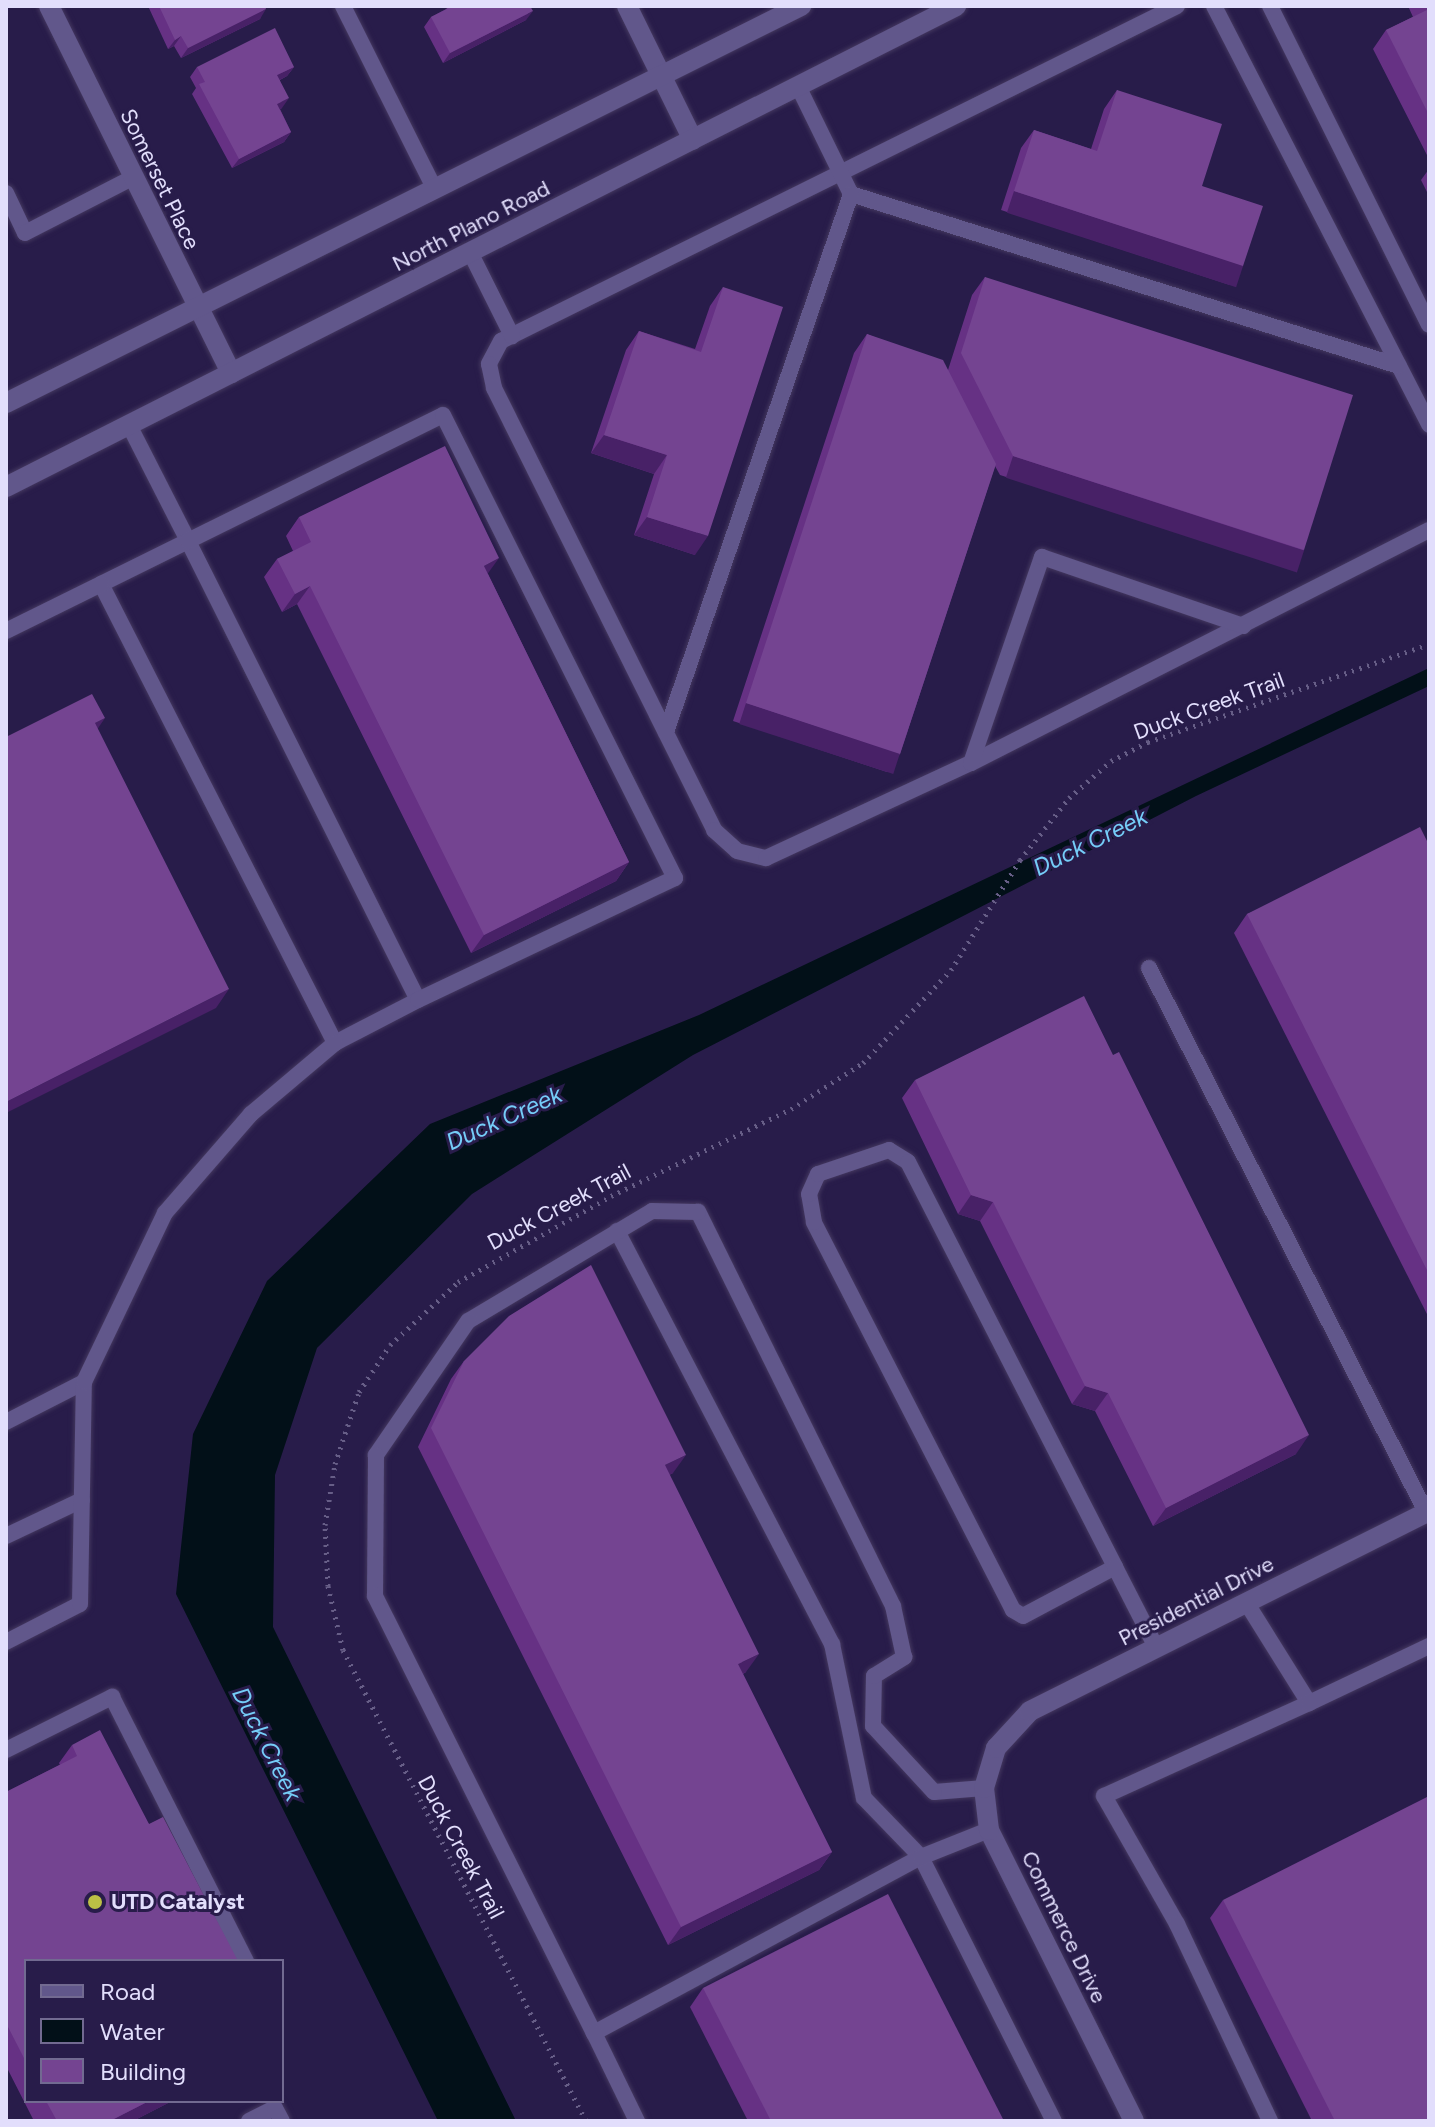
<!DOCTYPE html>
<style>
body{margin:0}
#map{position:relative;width:1435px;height:2127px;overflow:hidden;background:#281c4a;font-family:Figtree,sans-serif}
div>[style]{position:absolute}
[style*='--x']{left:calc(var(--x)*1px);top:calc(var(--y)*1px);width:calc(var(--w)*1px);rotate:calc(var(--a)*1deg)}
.water>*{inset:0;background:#021018}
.path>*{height:5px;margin-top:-2.5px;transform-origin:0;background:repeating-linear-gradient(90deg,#675e87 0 2px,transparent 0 8px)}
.roads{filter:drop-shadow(0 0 2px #44385f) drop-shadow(0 0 2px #44385f)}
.service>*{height:16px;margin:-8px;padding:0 8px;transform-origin:8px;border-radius:8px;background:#61578b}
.minor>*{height:20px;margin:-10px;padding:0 10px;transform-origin:10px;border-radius:10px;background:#61578b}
.secondary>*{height:20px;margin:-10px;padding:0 10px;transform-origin:10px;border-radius:10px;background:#61578b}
.wall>*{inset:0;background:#663184}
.shaded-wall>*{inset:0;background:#482167;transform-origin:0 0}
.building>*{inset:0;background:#744491}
.dots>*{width:22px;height:22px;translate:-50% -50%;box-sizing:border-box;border:4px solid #281c4a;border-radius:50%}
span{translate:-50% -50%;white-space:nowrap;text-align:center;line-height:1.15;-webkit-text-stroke:6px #281c4a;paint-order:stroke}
.street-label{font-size:22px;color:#e2defc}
.poi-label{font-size:22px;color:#e2defc;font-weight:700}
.left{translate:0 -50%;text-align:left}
.water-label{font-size:24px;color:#75cdf8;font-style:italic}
.frame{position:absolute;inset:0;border:8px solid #e2defc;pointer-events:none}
.legend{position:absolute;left:24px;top:1959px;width:260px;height:144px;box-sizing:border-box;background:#281c4a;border:2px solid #726a91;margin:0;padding:10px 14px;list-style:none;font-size:24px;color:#e2defc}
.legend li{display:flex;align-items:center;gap:16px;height:40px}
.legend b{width:40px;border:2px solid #726a91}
</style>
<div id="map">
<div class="water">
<div style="clip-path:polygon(1429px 668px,1429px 686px,1196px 796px,693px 1055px,472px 1194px,317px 1348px,275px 1475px,273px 1627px,516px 2121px,438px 2121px,176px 1594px,193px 1434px,267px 1281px,430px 1124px,699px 1015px)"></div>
</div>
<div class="path">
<div style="--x:586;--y:2121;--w:530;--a:-117.29"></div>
<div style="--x:343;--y:1650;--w:66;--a:-103.2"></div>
<div style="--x:328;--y:1586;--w:61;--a:-92.8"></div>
<div style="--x:325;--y:1525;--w:62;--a:-80.7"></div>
<div style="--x:335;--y:1464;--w:76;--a:-71.6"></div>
<div style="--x:359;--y:1392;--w:56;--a:-56.6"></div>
<div style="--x:390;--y:1345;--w:93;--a:-42.8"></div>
<div style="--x:458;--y:1282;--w:176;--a:-29.3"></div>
<div style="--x:611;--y:1196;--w:200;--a:-25.8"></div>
<div style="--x:791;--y:1109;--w:85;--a:-32.6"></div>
<div style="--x:863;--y:1063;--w:128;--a:-46.6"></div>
<div style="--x:951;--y:970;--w:130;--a:-57.9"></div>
<div style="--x:1020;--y:860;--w:79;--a:-51.7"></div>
<div style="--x:1069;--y:798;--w:56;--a:-41.4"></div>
<div style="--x:1111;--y:761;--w:42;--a:-27.2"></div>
<div style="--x:1148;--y:742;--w:298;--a:-19.2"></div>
</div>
<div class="roads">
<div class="service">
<div style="--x:343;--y:6;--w:203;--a:63.4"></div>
<div style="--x:1177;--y:6;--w:754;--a:153.64"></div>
<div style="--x:501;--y:341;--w:26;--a:118"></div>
<div style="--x:489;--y:364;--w:25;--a:78"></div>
<div style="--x:494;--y:388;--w:494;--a:63.5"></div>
<div style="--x:714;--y:830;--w:31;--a:42"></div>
<div style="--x:737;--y:851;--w:30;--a:14"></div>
<div style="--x:766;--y:858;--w:226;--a:-24.9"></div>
<div style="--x:971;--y:763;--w:514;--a:-26.96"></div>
<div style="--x:1214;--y:6;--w:471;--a:62.8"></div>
<div style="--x:1270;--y:6;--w:356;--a:63.5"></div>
<div style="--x:798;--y:86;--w:120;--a:63.9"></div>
<div style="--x:851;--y:194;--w:574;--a:17.43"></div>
<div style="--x:6;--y:193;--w:44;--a:64.6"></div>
<div style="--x:25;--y:233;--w:120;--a:-27.2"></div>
<div style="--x:471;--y:254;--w:92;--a:63.4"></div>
<div style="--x:129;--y:425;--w:130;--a:63"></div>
<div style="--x:188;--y:541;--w:513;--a:63.39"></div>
<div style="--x:418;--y:1000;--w:93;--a:152.6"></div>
<div style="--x:335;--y:1043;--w:515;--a:-117.01"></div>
<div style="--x:101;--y:584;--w:97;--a:-26.3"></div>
<div style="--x:188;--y:541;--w:284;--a:-26.3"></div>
<div style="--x:443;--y:415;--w:518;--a:63.39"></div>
<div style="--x:675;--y:878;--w:284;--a:154.6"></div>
<div style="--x:6;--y:631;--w:106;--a:-26.3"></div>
<div style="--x:666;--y:732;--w:569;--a:-71.02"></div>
<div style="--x:971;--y:763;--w:218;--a:-71"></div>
<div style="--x:1042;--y:557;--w:213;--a:18.9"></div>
<div style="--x:1149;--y:968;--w:610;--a:63.02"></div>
<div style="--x:617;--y:1231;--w:466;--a:62.5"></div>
<div style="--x:832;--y:1644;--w:157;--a:78.3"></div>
<div style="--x:864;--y:1798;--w:82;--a:46"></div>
<div style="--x:921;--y:1857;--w:296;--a:63.3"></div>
<div style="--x:6;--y:1422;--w:88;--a:-27.1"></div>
<div style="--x:6;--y:1536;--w:84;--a:-25.3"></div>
<div style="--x:1115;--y:1567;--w:104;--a:152"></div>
<div style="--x:1023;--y:1616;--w:12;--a:-149"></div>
<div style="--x:1013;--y:1610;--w:436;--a:-117.2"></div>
<div style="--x:814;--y:1222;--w:28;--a:-100"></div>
<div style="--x:809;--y:1194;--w:22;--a:-66"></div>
<div style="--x:818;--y:1174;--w:75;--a:-18.7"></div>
<div style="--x:889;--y:1150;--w:22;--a:32"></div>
<div style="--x:908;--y:1162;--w:455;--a:62.9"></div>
<div style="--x:1115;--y:1567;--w:90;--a:62.9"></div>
<div style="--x:1246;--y:1602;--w:119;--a:58"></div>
<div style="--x:1309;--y:1703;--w:225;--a:155.6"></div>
<div style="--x:1104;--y:1796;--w:147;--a:60.3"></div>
<div style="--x:1177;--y:1924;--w:218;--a:64.7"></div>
<div style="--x:6;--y:1642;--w:83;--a:-27.2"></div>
<div style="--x:80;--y:1604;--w:222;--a:-89"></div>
<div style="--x:84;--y:1382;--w:187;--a:-64.4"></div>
<div style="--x:165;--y:1213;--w:131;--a:-49"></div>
<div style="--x:251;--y:1114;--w:110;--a:-40.2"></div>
<div style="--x:1309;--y:1703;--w:133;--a:-25.4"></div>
<div style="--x:6;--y:1750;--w:119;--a:-26.6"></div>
<div style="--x:112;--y:1697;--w:296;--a:63.1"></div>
<div style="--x:984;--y:1788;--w:50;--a:175.4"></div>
<div style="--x:934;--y:1792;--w:90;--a:-132.7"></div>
<div style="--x:873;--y:1726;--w:50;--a:-88.9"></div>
<div style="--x:874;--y:1676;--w:36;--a:-32"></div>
<div style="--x:904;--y:1657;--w:52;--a:-102.2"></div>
<div style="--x:893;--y:1606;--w:440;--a:-116.3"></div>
<div style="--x:698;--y:1212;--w:46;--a:-178.8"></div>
<div style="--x:652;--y:1211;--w:214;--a:149.1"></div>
<div style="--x:468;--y:1321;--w:163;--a:124.5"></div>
<div style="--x:376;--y:1455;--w:141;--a:90.4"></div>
<div style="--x:375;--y:1596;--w:489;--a:63.4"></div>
<div style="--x:594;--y:2033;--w:371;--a:-28.3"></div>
<div style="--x:921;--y:1857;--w:73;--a:-21.7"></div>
<div style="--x:594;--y:2033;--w:98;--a:64"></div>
<div style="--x:249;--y:2121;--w:29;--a:-27"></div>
<div style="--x:275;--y:2108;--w:15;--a:62"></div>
</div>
<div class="minor">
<div style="--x:49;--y:6;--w:410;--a:63.6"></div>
<div style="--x:627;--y:6;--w:149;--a:63.8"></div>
<div style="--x:1134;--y:2121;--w:325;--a:-116.5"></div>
<div style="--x:989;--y:1830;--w:42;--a:-96.8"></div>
<div style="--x:984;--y:1788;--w:42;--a:-73.3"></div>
<div style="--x:996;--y:1748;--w:50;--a:-47.4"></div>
<div style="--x:1030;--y:1711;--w:446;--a:-26.6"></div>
</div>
<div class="secondary">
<div style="--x:6;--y:403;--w:889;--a:-26.54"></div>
<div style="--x:6;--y:487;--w:1065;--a:-26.85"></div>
</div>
</div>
<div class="wall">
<div style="clip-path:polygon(148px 6px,265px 6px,260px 19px,181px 58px,174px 46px,168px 49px)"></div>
<div style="clip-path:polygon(445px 6px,530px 6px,526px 20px,443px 63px,424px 27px,431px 17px,447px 9px)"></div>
<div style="clip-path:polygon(1408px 6px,1429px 6px,1429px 159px,1373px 49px,1386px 30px,1413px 17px)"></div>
<div style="clip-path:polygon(197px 67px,294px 67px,287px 76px,280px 80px,282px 108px,280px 109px,291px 132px,284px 142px,232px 168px,192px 94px,196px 88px,190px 77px)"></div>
<div style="clip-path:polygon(1117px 90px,1202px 186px,1243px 266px,1230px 285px,1001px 210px,1021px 148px,1034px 130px,1091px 149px,1104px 109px)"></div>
<div style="clip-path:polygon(1429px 169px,1429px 196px,1421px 180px)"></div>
<div style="clip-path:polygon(985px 277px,1304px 550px,1291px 568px,1000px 475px,995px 466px,900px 754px,887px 772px,733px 721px,854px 353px,867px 334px,948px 370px,972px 295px)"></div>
<div style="clip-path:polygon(723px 287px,695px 555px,634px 535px,654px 474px,591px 453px,626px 350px,639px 331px,695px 349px,710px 306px)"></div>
<div style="clip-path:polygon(299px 517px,488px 574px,629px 862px,616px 881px,471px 953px,297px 604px,282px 612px,264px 577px,277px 559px,293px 551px,286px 536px)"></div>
<div style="clip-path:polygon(1429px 845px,1429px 1318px,1234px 933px,1247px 914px)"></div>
<div style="clip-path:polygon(915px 1080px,1296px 1454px,1153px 1526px,1095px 1411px,1072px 1404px,980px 1221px,958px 1214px,902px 1098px)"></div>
<div style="clip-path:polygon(464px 1361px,673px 1473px,669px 1475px,746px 1672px,743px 1674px,832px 1852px,819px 1870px,668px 1945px,418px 1447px,451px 1379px)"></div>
<div style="clip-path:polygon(72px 1745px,149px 1824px,26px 1961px,26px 2101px,172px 2101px,133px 2121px,34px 2121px,6px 2066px,6px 1792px,60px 1765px,59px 1763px)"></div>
<div style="clip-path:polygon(1223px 1900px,1429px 2121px,1312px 2121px,1210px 1918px)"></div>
<div style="clip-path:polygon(703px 1988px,1004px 2121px,748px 2121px,690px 2007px)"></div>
</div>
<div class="shaded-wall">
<div style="clip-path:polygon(266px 9px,260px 19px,181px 58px,188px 48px)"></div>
<div style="clip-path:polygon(533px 11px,526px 20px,443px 63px,450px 53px)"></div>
<div style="clip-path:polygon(181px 36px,174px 46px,168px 49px,175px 40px)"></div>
<div style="clip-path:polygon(294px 67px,287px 76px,270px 85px,277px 75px)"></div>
<div style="clip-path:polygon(289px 98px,282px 108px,271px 114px,277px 104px)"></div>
<div style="clip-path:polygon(291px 132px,284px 142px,232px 168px,239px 159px)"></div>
<div style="left:1014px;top:191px;width:241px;height:23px;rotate:18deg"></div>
<div style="clip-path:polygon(604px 435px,667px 455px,654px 474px,591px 453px)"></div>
<div style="left:1013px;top:456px;width:306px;height:23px;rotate:18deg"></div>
<div style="clip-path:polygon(647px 517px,708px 536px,695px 555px,634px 535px)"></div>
<div style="clip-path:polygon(499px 558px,486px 576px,484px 566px)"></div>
<div style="clip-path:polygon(310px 586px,297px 604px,282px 612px,295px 594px)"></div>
<div style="left:746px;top:703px;width:162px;height:22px;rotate:18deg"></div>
<div style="clip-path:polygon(105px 718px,92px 737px,95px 723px)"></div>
<div style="clip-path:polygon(629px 862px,616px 881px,471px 953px,484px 935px)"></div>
<div style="clip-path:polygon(229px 989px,216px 1008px,6px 1113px,6px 1102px)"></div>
<div style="clip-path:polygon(971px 1195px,993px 1202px,980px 1221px,958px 1214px)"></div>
<div style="clip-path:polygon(1085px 1386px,1108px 1393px,1095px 1411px,1072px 1404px)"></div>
<div style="clip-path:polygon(1309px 1435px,1296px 1454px,1153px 1526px,1166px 1508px)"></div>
<div style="clip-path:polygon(686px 1455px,673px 1473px,652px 1484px,665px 1465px)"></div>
<div style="clip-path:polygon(759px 1654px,746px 1672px,725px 1683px,738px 1664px)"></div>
<div style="clip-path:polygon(832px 1852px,819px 1870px,668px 1945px,681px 1927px)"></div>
<div style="clip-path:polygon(149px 2101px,172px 2101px,133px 2121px,110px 2121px)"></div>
</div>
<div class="building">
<div style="clip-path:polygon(159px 6px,265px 6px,266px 9px,188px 48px,181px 36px,175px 40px)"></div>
<div style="clip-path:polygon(452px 6px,530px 6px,533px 11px,450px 53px,431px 17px)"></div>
<div style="clip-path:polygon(1429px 9px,1429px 115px,1386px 30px)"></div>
<div style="clip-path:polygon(275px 28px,294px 67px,277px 75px,289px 98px,277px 104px,291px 132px,239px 159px,199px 84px,205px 82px,197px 67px)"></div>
<div style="clip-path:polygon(1117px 90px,1222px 124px,1202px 186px,1263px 206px,1243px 266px,1014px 191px,1034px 130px,1097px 151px)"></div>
<div style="clip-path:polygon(985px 277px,1353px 395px,1304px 550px,1013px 456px,961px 353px)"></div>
<div style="clip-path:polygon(723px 287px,783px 307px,708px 536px,647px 517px,667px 455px,604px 435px,639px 331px,701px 352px)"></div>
<div style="clip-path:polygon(867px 334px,943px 360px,996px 464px,900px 754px,746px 703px)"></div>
<div style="clip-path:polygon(445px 446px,499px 558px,484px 566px,629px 862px,484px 935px,310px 586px,295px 594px,277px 559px,311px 542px,299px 517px)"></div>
<div style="clip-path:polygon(92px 694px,105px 718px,95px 723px,229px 989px,6px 1102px,6px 737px)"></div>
<div style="clip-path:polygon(1420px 827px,1429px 845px,1429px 1274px,1247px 914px)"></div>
<div style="clip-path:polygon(1084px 996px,1113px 1055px,1119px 1052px,1309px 1435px,1166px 1508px,1108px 1393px,1085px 1386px,993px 1202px,971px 1195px,915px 1080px)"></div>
<div style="clip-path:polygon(591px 1265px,686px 1455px,665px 1465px,759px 1654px,738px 1664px,832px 1852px,681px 1927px,431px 1428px,464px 1361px,509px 1316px)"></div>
<div style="clip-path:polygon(100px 1730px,149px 1824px,163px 1817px,238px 1961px,26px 1961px,26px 2062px,6px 2023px,6px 1792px,77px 1756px,72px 1745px)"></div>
<div style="clip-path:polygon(1429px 1796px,1429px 2121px,1335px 2121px,1223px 1900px)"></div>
<div style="clip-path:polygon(888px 1894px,1004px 2121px,771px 2121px,703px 1988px)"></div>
<div style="clip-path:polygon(46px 2101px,149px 2101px,110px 2121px,57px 2121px)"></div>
</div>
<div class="dots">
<div style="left:95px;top:1902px;background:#bbc045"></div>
</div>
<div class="street-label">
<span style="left:160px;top:179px;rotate:64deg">Somerset Place</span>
<span style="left:471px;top:226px;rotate:-27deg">North Plano Road</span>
<span style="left:1209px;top:706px;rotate:-20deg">Duck Creek Trail</span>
<span style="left:559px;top:1207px;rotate:-28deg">Duck Creek Trail</span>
<span style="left:1196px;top:1601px;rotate:-27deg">Presidential Drive</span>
<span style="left:461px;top:1847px;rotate:62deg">Duck Creek Trail</span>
<span style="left:1064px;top:1927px;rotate:64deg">Commerce Drive</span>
</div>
<div class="poi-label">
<span class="left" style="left:111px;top:1902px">UTD Catalyst</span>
</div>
<div class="water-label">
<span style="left:1090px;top:842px;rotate:-26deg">Duck Creek</span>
<span style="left:504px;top:1118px;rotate:-24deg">Duck Creek</span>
<span style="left:267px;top:1744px;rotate:63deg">Duck Creek</span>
</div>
<div class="frame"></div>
<ul class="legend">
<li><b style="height:10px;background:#61578b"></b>Road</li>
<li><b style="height:22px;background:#021018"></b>Water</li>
<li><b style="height:22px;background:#744491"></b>Building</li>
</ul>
</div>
